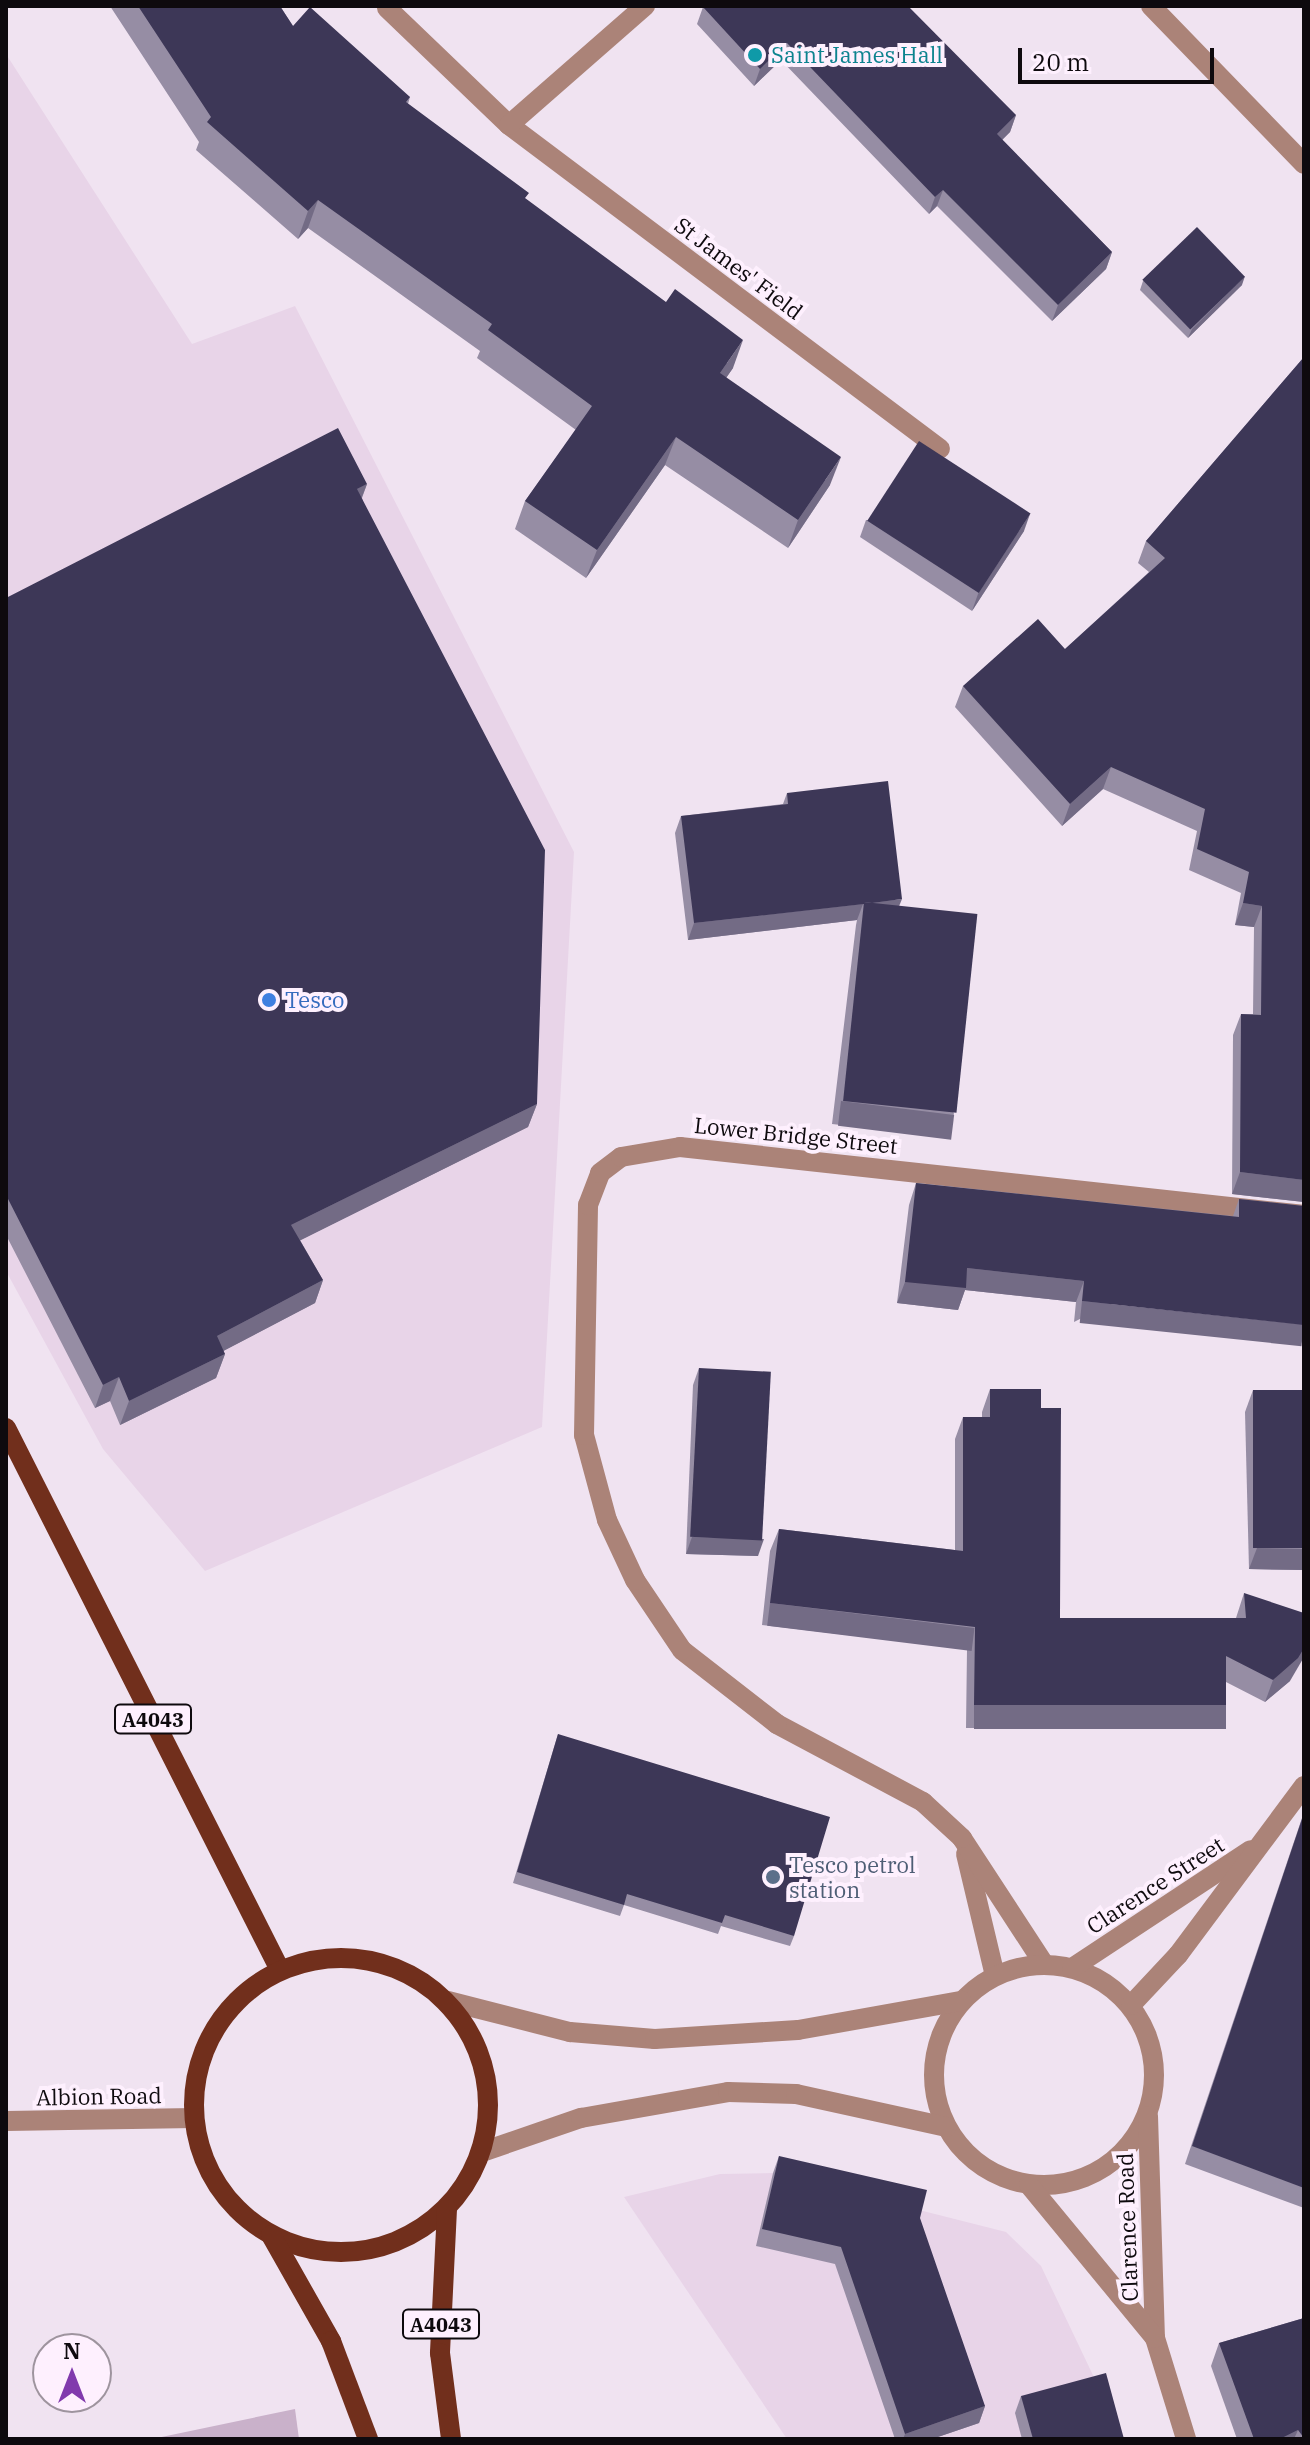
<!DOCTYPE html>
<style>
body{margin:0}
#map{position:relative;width:1310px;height:2445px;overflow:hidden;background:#f0e3f1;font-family:"IBM Plex Serif",serif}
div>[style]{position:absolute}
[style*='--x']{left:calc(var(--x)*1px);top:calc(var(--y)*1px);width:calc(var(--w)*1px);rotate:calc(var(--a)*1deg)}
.built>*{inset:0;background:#e8d4e8}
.green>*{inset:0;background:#c9b1ca}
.minor>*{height:20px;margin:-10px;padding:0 10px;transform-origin:10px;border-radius:10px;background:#ab8378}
.tertiary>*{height:20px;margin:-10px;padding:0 10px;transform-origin:10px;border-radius:10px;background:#ab8378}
.tertiary>.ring{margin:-10px;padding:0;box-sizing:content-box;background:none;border:20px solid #ab8378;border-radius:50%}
.primary>*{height:20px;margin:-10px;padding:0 10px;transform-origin:10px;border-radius:10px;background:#712f1c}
.primary>.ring{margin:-10px;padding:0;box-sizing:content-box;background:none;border:20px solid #712f1c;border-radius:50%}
.wall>*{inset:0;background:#968da4}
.shaded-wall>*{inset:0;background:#736b85;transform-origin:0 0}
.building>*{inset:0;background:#3d3757;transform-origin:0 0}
.dots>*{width:22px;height:22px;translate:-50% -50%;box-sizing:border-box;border:4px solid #fef0fe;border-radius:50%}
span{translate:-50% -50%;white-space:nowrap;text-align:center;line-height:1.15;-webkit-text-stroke:8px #fef0fe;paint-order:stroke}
.shield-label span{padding:2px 6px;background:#fef0fe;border:2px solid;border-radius:6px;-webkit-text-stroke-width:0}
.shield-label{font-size:20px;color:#0e0a0e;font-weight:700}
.culture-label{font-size:22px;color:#0d838f}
.left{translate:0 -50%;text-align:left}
.street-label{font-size:22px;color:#0e0a0e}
.shop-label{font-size:22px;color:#366cbe}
.service-label{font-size:22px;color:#4e5e75}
.frame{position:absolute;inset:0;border:8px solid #0e0a0e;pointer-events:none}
.north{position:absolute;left:32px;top:2333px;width:80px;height:80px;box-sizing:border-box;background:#fef0fe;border:2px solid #9e949e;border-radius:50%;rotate:0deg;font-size:22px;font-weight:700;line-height:32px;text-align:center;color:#0e0a0e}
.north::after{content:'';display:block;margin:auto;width:28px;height:36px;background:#813aad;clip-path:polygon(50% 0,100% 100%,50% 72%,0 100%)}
.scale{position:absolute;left:1018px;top:48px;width:196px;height:36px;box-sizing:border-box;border:4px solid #0e0a0e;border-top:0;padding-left:10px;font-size:24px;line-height:28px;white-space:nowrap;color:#0e0a0e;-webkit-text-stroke:6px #fef0fe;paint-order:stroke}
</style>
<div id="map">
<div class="built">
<div style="clip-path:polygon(6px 54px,192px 344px,295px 306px,574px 852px,542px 1427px,205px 1571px,103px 1449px,6px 1271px)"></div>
<div style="clip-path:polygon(773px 2173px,1006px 2232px,1041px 2266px,1100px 2390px,1113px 2439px,787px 2439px,624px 2197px,720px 2174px)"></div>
</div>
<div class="green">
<div style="clip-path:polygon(295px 2409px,299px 2439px,152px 2439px)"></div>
</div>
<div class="minor">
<div style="--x:387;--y:8;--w:169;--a:43.8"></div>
<div style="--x:509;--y:125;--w:539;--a:36.93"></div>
<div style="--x:509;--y:125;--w:181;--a:-41.2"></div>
<div style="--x:966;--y:1854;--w:125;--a:76.6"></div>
<div style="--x:1044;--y:1964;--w:150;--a:-123.1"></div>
<div style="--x:962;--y:1838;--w:53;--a:-137.3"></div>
<div style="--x:923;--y:1802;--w:166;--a:-151.9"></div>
<div style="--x:777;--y:1724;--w:120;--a:-142.1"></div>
<div style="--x:682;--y:1650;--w:84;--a:-123.9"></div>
<div style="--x:635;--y:1580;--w:66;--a:-115"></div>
<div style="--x:607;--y:1520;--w:88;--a:-105.1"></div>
<div style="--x:584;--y:1435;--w:230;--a:-89"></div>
<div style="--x:588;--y:1205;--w:34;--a:-69"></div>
<div style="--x:600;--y:1173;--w:26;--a:-37"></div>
<div style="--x:621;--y:1157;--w:60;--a:-9.6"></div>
<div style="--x:680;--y:1147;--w:628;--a:6.22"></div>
</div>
<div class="tertiary">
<div style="--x:1151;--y:6;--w:220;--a:45.9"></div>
<div class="ring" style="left:934px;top:1965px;width:200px;height:200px"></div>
<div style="--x:1072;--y:1968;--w:214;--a:-33.4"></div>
<div style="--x:448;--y:2001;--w:126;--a:14.3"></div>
<div style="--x:570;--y:2032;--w:85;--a:4.7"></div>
<div style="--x:655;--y:2039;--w:143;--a:-3.6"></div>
<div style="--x:798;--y:2030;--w:166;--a:-10.1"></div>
<div style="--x:1131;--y:2005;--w:69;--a:-46.8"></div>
<div style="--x:1178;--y:1955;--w:211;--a:-53.3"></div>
<div style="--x:1148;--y:2116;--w:222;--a:88.2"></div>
<div style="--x:1155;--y:2338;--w:106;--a:72.9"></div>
<div style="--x:6;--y:2121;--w:188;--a:-0.9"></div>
<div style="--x:482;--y:2152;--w:105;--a:-19"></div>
<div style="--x:581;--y:2118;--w:149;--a:-10"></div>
<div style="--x:728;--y:2092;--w:68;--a:1.7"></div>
<div style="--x:796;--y:2094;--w:154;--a:12.4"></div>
<div style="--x:1029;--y:2185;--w:198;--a:50.5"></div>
</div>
<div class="primary">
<div style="--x:6;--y:1428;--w:607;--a:63.18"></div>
<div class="ring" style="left:194px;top:1958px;width:274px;height:274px"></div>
<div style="--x:447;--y:2209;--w:144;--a:92.8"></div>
<div style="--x:440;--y:2353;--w:87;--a:82.7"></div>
<div style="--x:271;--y:2235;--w:122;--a:60.5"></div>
<div style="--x:331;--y:2341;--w:105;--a:69.3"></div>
</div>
<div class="wall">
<div style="clip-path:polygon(110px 6px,280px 6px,293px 26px,410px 97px,408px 104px,733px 368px,726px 378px,830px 485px,788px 548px,665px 465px,586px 578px,515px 529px,525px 501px,576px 430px,477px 358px,480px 351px,308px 228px,298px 239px,196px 150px,199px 142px)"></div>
<div style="clip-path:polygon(703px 7px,1016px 115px,1010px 132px,1002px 140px,1112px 252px,1106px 269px,1052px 321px,937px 206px,929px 214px,781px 60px,754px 86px,697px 24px)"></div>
<div style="clip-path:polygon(1143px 281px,1242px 285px,1188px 338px,1140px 290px)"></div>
<div style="clip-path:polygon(1304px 357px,1304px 1202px,1232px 1194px,1233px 1035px,1241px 1014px,1253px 1014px,1254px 927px,1235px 925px,1241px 893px,1189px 870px,1197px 831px,1103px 789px,1062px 826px,955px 707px,963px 686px,1065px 649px,1149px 572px,1138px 563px,1146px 541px)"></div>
<div style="clip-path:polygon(367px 484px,362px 498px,537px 1104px,528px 1127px,300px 1240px,323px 1280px,315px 1303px,223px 1351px,225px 1354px,216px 1378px,120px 1425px,110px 1401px,95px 1408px,6px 1235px,6px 598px)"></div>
<div style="clip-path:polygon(866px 520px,1024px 531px,972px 611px,860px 537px)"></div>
<div style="clip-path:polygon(787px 793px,899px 905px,954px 1114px,946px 1137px,832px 1124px,856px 925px,857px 920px,688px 940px,675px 833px,681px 816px,783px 804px)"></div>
<div style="clip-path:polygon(916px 1183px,1233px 1216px,1239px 1199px,1304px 1206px,1074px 1322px,1076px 1302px,965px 1290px,958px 1310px,897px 1303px,909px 1205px)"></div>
<div style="clip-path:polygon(699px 1368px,758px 1556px,686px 1554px,693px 1385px)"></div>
<div style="clip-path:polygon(990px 1389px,1041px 1408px,1060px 1618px,1236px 1618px,1244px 1593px,1290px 1681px,1265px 1702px,1226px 1682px,1218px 1728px,966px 1728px,967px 1649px,762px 1625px,770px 1551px,779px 1529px,955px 1550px,955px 1439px,963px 1417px,982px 1417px,982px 1412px)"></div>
<div style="clip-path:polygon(1253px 1390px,1304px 1390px,1304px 1570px,1249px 1569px,1245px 1412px)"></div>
<div style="clip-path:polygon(558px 1734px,794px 1936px,790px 1946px,721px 1926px,718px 1934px,624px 1905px,620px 1916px,513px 1883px)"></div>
<div style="clip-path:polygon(1304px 1812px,1304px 2208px,1185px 2164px)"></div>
<div style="clip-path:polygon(779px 2156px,985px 2406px,979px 2423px,932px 2439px,895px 2439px,835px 2264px,756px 2246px,773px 2173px)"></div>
<div style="clip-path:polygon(1304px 2318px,1304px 2439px,1237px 2439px,1211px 2366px,1219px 2343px)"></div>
<div style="clip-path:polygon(1021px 2396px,1124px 2439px,1022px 2439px,1015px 2413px)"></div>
</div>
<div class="shaded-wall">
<div style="clip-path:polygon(787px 43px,781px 60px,754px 86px,760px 69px)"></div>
<div style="clip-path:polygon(1016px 115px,1010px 132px,991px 151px,997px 134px)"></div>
<div style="clip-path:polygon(943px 190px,937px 206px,929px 214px,935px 197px)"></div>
<div style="clip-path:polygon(318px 200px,308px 228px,298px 239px,308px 211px)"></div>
<div style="clip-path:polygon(1112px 252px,1106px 269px,1052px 321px,1058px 305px)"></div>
<div style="clip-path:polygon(1245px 276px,1242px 285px,1188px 338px,1192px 329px)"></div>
<div style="clip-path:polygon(743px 340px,733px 368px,710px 401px,720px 373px)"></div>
<div style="clip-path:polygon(676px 437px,665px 465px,586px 578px,597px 550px)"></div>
<div style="clip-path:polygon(841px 457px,830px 485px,788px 548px,798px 520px)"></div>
<div style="clip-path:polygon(367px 484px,358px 507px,357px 489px)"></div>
<div style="clip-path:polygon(1030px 514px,1024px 531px,972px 611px,978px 594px)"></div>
<div style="clip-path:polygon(1111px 767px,1103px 789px,1062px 826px,1070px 804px)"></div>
<div style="clip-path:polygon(902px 899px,895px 916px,864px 904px)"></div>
<div style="clip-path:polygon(1243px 903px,1262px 906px,1254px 927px,1235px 925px)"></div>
<div style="clip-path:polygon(863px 904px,857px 920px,688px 940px,694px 923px)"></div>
<div style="left:841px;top:1101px;width:114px;height:25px;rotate:7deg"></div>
<div style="clip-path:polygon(537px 1104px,528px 1127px,283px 1249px,291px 1225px)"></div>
<div style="clip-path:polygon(1240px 1172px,1304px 1180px,1304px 1202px,1232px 1194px)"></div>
<div style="clip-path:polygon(967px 1268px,1084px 1281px,1076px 1302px,965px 1290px,958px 1310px,897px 1303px,905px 1282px)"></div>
<div style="clip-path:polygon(323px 1280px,315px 1303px,208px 1359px,217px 1336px)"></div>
<div style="left:1082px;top:1301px;width:223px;height:22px;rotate:6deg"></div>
<div style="clip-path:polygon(225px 1354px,216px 1378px,120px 1425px,129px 1401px)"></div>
<div style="clip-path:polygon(119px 1377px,110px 1401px,95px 1408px,103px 1385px)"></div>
<div style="clip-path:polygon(692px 1537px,764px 1539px,758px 1556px,686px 1554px)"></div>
<div style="clip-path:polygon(1257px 1548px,1304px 1549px,1304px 1570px,1249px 1569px)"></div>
<div style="left:770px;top:1603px;width:206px;height:23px;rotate:7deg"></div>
<div style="clip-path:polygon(1304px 1648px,1304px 1657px,1290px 1681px,1265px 1702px,1273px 1680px)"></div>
<div style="left:974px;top:1705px;width:252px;height:24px"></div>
<div style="clip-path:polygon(985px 2406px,979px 2423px,932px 2439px,903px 2439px,905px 2434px)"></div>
<div style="clip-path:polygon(1298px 2430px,1294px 2439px,1280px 2439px)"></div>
</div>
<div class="building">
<div style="clip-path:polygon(138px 6px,280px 6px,293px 26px,310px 7px,410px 97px,406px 102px,529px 193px,525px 198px,666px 302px,675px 289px,743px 340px,720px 373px,841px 457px,798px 520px,676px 437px,597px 550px,525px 501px,592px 406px,488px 330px,492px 324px,318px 200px,308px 211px,207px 122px,211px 117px)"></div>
<div style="clip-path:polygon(704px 6px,908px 6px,1016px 115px,997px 134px,1112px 252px,1058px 305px,943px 190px,935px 197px,787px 43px,760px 69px,703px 7px)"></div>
<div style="left:1197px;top:227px;width:69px;height:76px;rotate:46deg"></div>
<div style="clip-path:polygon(1304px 357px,1304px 1180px,1240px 1172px,1241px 1014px,1261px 1015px,1262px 906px,1243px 903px,1249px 872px,1197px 849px,1205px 809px,1111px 767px,1070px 804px,963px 686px,1038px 619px,1065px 649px,1165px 558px,1146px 541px)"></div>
<div style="clip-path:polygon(338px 428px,367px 484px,357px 489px,545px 850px,537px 1104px,291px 1225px,323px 1280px,217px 1336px,225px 1354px,129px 1401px,119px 1377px,103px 1385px,6px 1195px,6px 598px)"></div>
<div style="left:919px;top:441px;width:133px;height:95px;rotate:33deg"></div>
<div style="clip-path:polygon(888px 781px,902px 899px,872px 903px,864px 902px,864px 904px,694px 923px,681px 816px,788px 804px,787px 793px)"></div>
<div style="left:864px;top:902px;width:114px;height:200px;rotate:6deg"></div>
<div style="clip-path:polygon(916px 1183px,1239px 1217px,1239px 1199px,1304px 1206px,1304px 1325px,1082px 1301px,1084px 1281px,967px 1268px,966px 1288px,905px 1282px)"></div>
<div style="left:699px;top:1368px;width:72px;height:169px;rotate:3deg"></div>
<div style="clip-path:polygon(990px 1389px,1041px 1389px,1041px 1408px,1061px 1408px,1060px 1618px,1246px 1618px,1244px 1593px,1304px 1613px,1304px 1648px,1298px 1658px,1273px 1680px,1226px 1656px,1226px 1705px,974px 1705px,975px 1627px,770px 1603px,779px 1529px,963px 1551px,963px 1417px,990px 1417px)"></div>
<div style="left:1253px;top:1390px;width:51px;height:158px"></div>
<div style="clip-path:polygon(558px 1734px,830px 1817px,794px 1936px,725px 1915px,722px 1923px,627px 1894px,624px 1905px,517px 1872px)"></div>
<div style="clip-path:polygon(1304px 1813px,1304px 2188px,1192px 2146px)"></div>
<div style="clip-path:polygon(779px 2156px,927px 2190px,920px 2218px,985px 2406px,905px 2434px,841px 2247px,762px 2229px)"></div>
<div style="clip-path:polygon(1304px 2318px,1304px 2438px,1298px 2430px,1280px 2439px,1254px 2439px,1219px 2343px)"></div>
<div style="clip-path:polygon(1106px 2373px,1124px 2439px,1033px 2439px,1021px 2396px)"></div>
</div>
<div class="dots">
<div style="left:755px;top:55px;background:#0f9aa8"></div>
<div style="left:269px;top:1000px;background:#3f7fe0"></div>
<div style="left:773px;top:1877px;background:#5c6f8a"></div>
</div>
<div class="shield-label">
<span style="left:153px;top:1719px">A4043</span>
<span style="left:441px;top:2324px">A4043</span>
</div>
<div class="culture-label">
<span class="left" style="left:771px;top:55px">Saint James Hall</span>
</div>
<div class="street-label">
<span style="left:739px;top:268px;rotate:37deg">St James' Field</span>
<span style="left:796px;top:1135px;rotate:6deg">Lower Bridge Street</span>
<span style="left:1155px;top:1885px;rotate:-33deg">Clarence Street</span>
<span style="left:99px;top:2096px;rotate:-1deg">Albion Road</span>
<span style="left:1127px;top:2227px;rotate:-92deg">Clarence Road</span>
</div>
<div class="shop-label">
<span class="left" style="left:285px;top:1000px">Tesco</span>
</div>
<div class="service-label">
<span class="left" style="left:789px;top:1877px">Tesco petrol<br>station</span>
</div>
<div class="frame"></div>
<div class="north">N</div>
<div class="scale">20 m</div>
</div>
